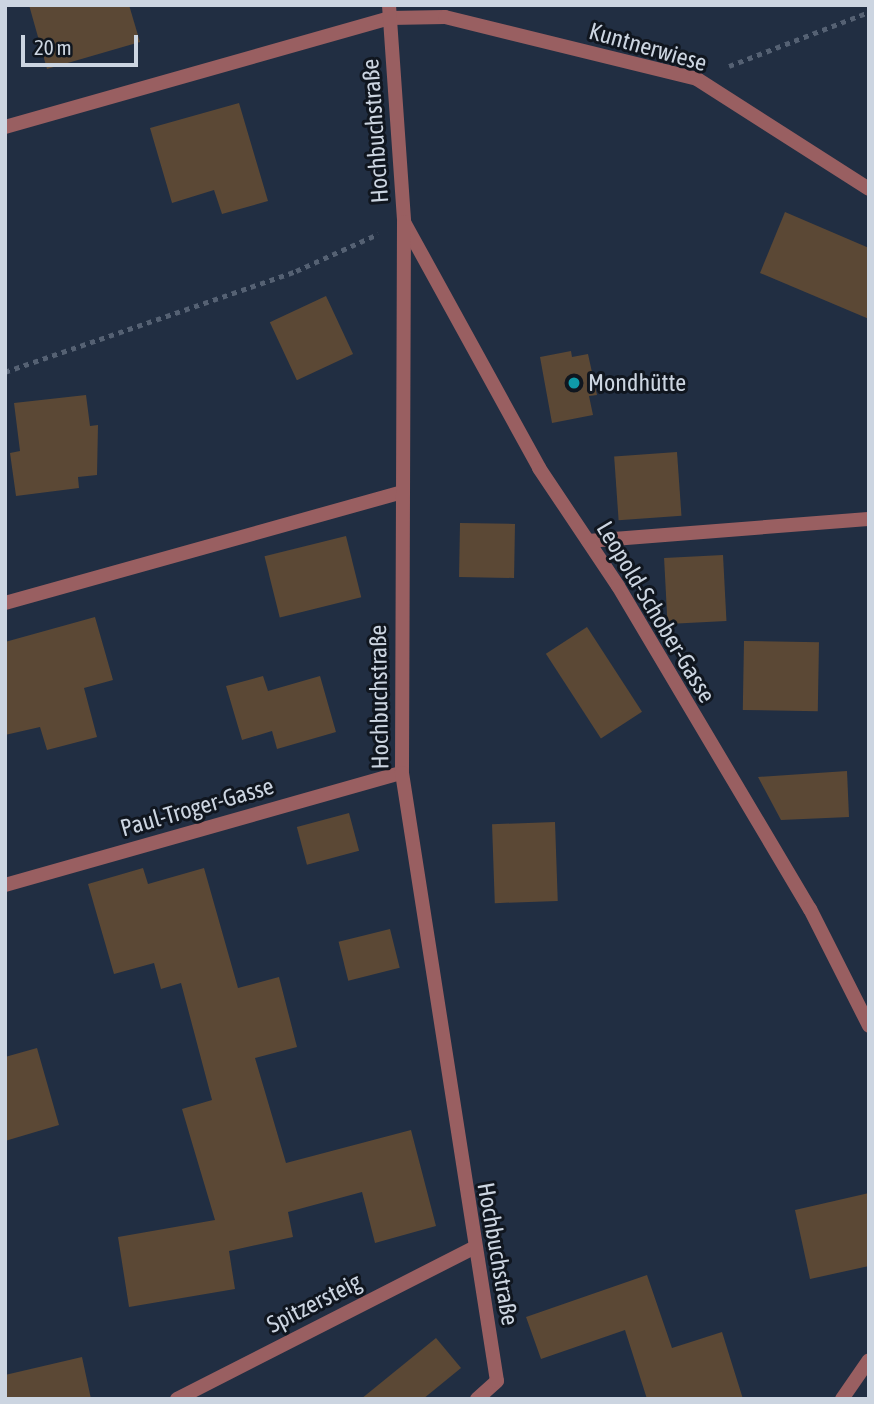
<!DOCTYPE html>
<meta charset="utf-8">
<style>
body{margin:0}
#map{position:relative;width:874px;height:1404px;overflow:hidden;background:#212e42;font-family:"Asap Condensed",sans-serif}
div>[style]{position:absolute}
[style*='--x']{left:calc(var(--x)*1px);top:calc(var(--y)*1px);width:calc(var(--w)*1px);rotate:calc(var(--a)*1deg)}
.building>*{inset:0;background:#5b4835;transform-origin:0 0}
.path>*{height:4.5px;margin-top:-2.25px;transform-origin:0;background:repeating-linear-gradient(90deg,#556173 0 5px,transparent 0 10px)}
.service>*{height:14px;margin:-7px;padding:0 7px;transform-origin:7px;border-radius:7px;background:#995f61}
.minor>*{height:14px;margin:-7px;padding:0 7px;transform-origin:7px;border-radius:7px;background:#995f61}
.tertiary>*{height:14px;margin:-7px;padding:0 7px;transform-origin:7px;border-radius:7px;background:#995f61}
.dots>*{width:19px;height:19px;translate:-50% -50%;box-sizing:border-box;border:4px solid #10161f;border-radius:50%}
span{translate:-50% -50%;white-space:nowrap;text-align:center;line-height:1.15;-webkit-text-stroke:6px #10161f;paint-order:stroke}
.street-label{font-size:24px;color:#ccd5e1}
.poi-label{font-size:24px;color:#ccd5e1}
.left{translate:0 -50%;text-align:left}
.frame{position:absolute;inset:0;border:7px solid #ccd5e1;pointer-events:none}
.scale{position:absolute;left:21px;top:35px;width:117px;height:32px;box-sizing:border-box;border:4px solid #ccd5e1;border-top:0;padding-left:9px;font-size:21px;line-height:24px;white-space:nowrap;color:#ccd5e1;-webkit-text-stroke:5px #10161f;paint-order:stroke}
</style>
<div id="map">
<div class="building">
<div style="clip-path:polygon(29px 5px,129px 5px,140px 42px,47px 69px)"></div>
<div style="clip-path:polygon(239px 103px,268px 201px,222px 214px,214px 190px,172px 203px,150px 128px)"></div>
<div style="clip-path:polygon(785px 212px,869px 248px,869px 319px,760px 273px)"></div>
<div style="left:326px;top:296px;width:64px;height:62px;rotate:65deg"></div>
<div style="clip-path:polygon(571px 351px,572px 357px,588px 354px,597px 395px,589px 396px,593px 415px,552px 423px,540px 357px)"></div>
<div style="clip-path:polygon(86px 395px,90px 426px,98px 425px,97px 475px,78px 477px,79px 488px,16px 496px,10px 453px,20px 451px,14px 403px)"></div>
<div style="left:677px;top:452px;width:64px;height:63px;rotate:86deg"></div>
<div style="left:460px;top:523px;width:55px;height:54px;rotate:1deg"></div>
<div style="left:346px;top:536px;width:63px;height:84px;rotate:76deg"></div>
<div style="left:723px;top:555px;width:66px;height:59px;rotate:87deg"></div>
<div style="clip-path:polygon(95px 617px,113px 680px,84px 688px,97px 737px,47px 750px,40px 727px,5px 735px,5px 642px)"></div>
<div style="left:587px;top:627px;width:101px;height:49px;rotate:57deg"></div>
<div style="left:744px;top:641px;width:75px;height:69px;rotate:1deg"></div>
<div style="clip-path:polygon(263px 676px,268px 691px,320px 676px,336px 732px,277px 749px,272px 731px,242px 740px,226px 686px)"></div>
<div style="clip-path:polygon(847px 771px,849px 817px,781px 820px,758px 777px)"></div>
<div style="left:349px;top:813px;width:39px;height:54px;rotate:75deg"></div>
<div style="left:555px;top:822px;width:79px;height:63px;rotate:88deg"></div>
<div style="clip-path:polygon(143px 868px,148px 884px,204px 868px,238px 988px,279px 977px,297px 1047px,255px 1058px,286px 1163px,411px 1130px,436px 1226px,375px 1243px,362px 1192px,288px 1212px,293px 1237px,229px 1251px,235px 1289px,129px 1307px,118px 1237px,215px 1220px,182px 1109px,212px 1100px,181px 983px,161px 989px,154px 963px,114px 974px,88px 884px)"></div>
<div style="left:390px;top:929px;width:40px;height:53px;rotate:76deg"></div>
<div style="clip-path:polygon(37px 1048px,59px 1125px,5px 1141px,5px 1057px)"></div>
<div style="clip-path:polygon(869px 1193px,869px 1266px,810px 1279px,795px 1210px)"></div>
<div style="clip-path:polygon(647px 1275px,672px 1348px,722px 1332px,743px 1399px,647px 1399px,625px 1330px,541px 1359px,526px 1317px)"></div>
<div style="clip-path:polygon(436px 1338px,461px 1368px,423px 1399px,361px 1399px)"></div>
<div style="clip-path:polygon(82px 1357px,91px 1399px,5px 1399px,5px 1375px)"></div>
</div>
<div class="path">
<div style="--x:729;--y:66;--w:150;--a:-21.1"></div>
<div style="--x:5;--y:372;--w:308;--a:-19.1"></div>
<div style="--x:296;--y:271;--w:90;--a:-24.3"></div>
</div>
<div class="service">
<div style="--x:588;--y:541;--w:281;--a:-4.5"></div>
</div>
<div class="minor">
<div style="--x:5;--y:127;--w:400;--a:-15.8"></div>
<div style="--x:390;--y:18;--w:55;--a:-1"></div>
<div style="--x:445;--y:17;--w:260;--a:13.8"></div>
<div style="--x:697;--y:79;--w:204;--a:32.6"></div>
<div style="--x:404;--y:222;--w:281;--a:61.2"></div>
<div style="--x:539;--y:468;--w:142;--a:56.2"></div>
<div style="--x:618;--y:586;--w:376;--a:59.3"></div>
<div style="--x:810;--y:909;--w:131;--a:63.2"></div>
<div style="--x:5;--y:603;--w:410;--a:-15.6"></div>
<div style="--x:5;--y:885;--w:412;--a:-15.8"></div>
<div style="--x:177;--y:1399;--w:331;--a:-27"></div>
<div style="--x:477;--y:1399;--w:27;--a:-42"></div>
<div style="--x:842;--y:1399;--w:47;--a:-55.3"></div>
</div>
<div class="tertiary">
<div style="--x:389;--y:5;--w:218;--a:86"></div>
<div style="--x:404;--y:222;--w:551;--a:90.21"></div>
<div style="--x:402;--y:773;--w:615;--a:81.12"></div>
</div>
<div class="dots">
<div style="left:574px;top:383px;background:#0f9aa8"></div>
</div>
<div class="street-label">
<span style="left:648px;top:47px;rotate:16deg">Kuntnerwiese</span>
<span style="left:375px;top:131px;rotate:-94deg">Hochbuchstraße</span>
<span style="left:656px;top:612px;rotate:59deg">Leopold-Schober-Gasse</span>
<span style="left:379px;top:697px;rotate:-91deg">Hochbuchstraße</span>
<span style="left:197px;top:807px;rotate:-16deg">Paul-Troger-Gasse</span>
<span style="left:498px;top:1254px;rotate:80deg">Hochbuchstraße</span>
<span style="left:314px;top:1303px;rotate:-27deg">Spitzersteig</span>
</div>
<div class="poi-label">
<span class="left" style="left:588px;top:383px">Mondhütte</span>
</div>
<div class="frame"></div>
<div class="scale">20 m</div>
</div>
